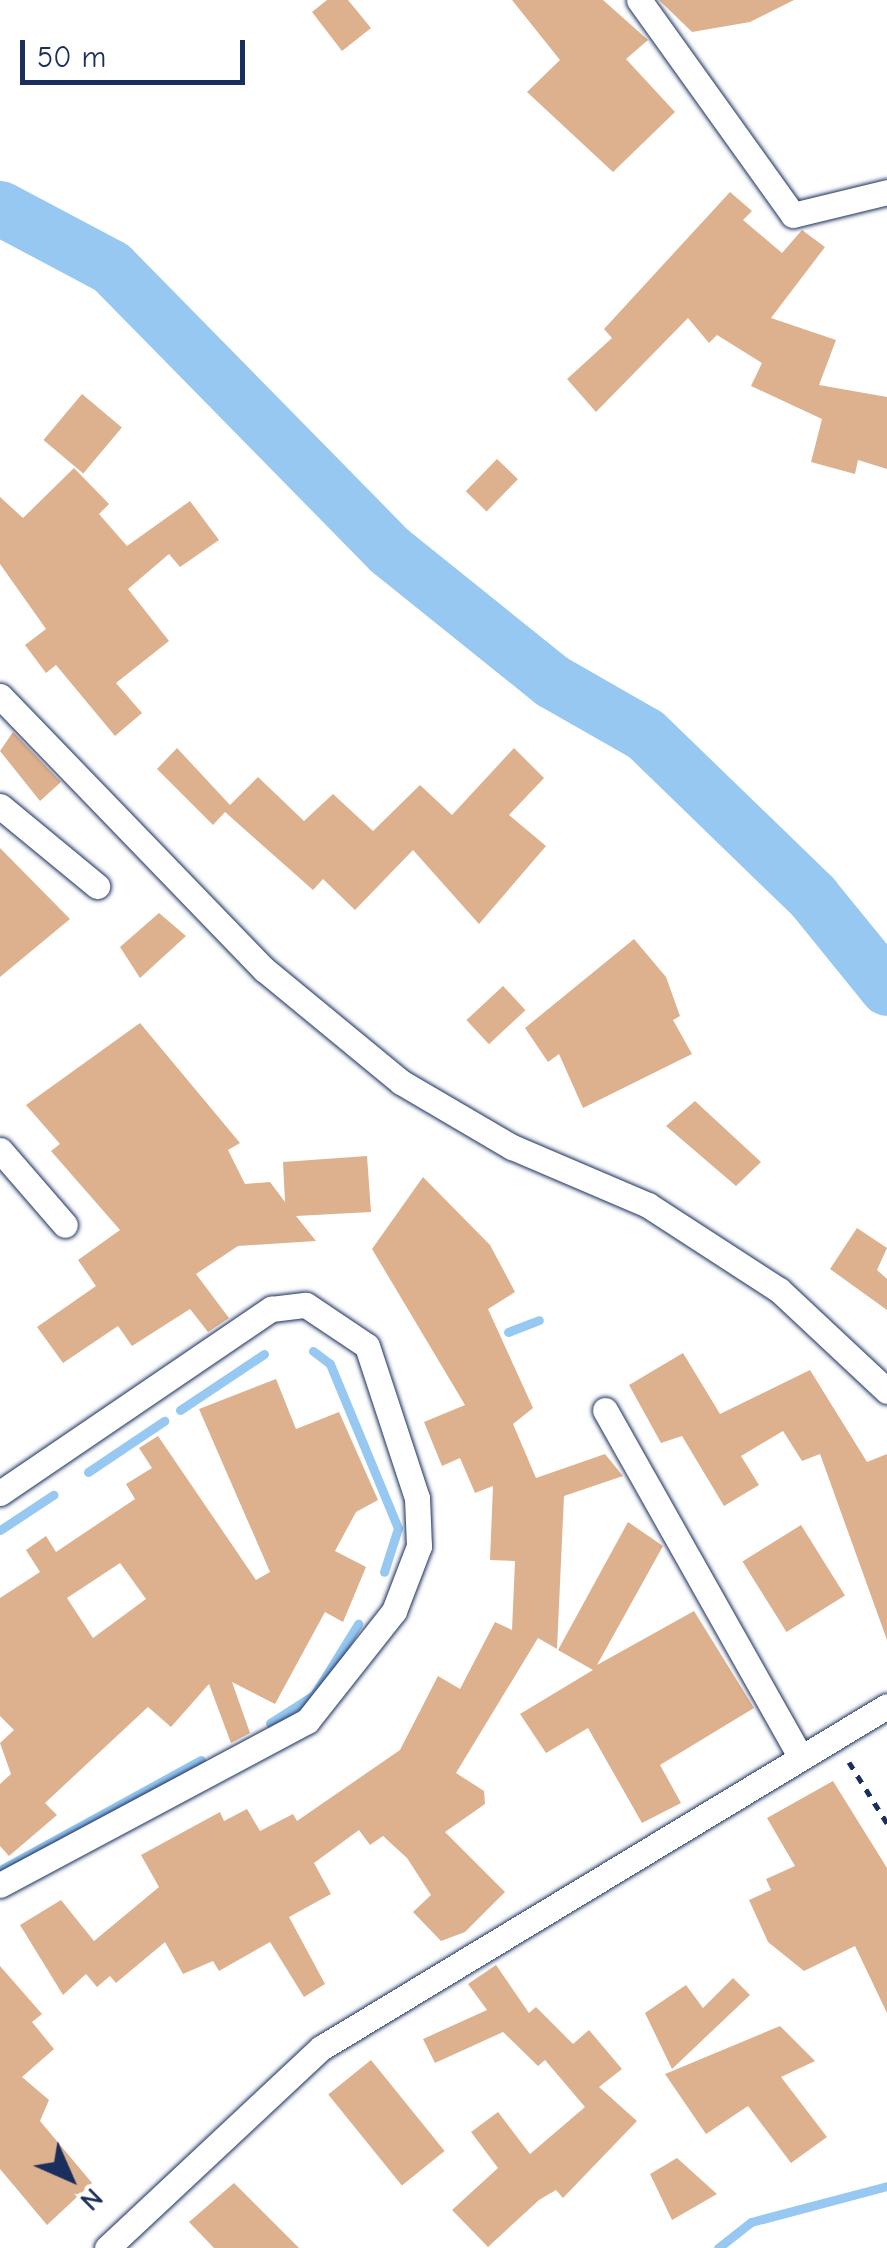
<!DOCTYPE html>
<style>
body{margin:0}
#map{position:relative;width:887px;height:2248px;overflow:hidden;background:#fff;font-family:"Comic Neue",sans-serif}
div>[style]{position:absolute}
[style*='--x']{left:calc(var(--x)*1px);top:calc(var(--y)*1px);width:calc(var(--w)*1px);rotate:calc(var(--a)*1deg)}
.stream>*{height:9px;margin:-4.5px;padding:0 4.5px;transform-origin:4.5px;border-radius:4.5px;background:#96c8f2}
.river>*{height:55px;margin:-27.5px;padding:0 27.5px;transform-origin:27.5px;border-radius:27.5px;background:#96c8f2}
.building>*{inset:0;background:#ddb18e;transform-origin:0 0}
.path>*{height:5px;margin-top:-2.5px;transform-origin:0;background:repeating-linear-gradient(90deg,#1b2f5e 0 8px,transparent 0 16px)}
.roads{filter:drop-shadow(0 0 2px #1b2f5e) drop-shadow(0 0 2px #1b2f5e)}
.minor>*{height:25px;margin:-12.5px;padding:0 12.5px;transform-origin:12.5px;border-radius:12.5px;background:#fff}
span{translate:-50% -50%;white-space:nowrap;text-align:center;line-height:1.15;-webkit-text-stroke:10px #fff;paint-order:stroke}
.north{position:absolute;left:20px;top:2128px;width:100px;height:100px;-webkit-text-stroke:8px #fff;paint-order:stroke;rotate:135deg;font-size:28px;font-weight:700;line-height:40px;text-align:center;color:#1b2f5e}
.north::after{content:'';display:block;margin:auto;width:35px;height:45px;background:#1b2f5e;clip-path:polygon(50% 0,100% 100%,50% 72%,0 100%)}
.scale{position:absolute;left:20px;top:40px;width:225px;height:45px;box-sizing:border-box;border:5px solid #1b2f5e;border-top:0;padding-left:12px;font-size:30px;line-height:35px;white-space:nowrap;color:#1b2f5e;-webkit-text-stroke:8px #fff;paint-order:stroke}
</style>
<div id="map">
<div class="stream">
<div style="--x:508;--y:1332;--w:33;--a:-21"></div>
<div style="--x:313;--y:1351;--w:21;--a:37"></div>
<div style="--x:330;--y:1364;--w:178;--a:67.5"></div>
<div style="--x:398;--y:1528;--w:46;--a:107.7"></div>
<div style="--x:180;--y:1410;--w:101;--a:-33.7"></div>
<div style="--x:88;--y:1472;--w:92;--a:-33.9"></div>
<div style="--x:0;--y:1530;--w:64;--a:-33.4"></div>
<div style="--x:270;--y:1723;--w:52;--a:-32.5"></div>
<div style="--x:314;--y:1695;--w:84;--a:-58.2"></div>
<div style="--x:0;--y:1870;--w:229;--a:-28.7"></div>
<div style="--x:718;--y:2248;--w:42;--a:-38.2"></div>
<div style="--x:751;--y:2222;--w:141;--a:-14.8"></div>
</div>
<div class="river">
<div style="--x:0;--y:208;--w:126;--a:28"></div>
<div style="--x:111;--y:267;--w:397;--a:45.5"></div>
<div style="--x:389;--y:550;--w:209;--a:38.8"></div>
<div style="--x:552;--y:681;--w:107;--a:29.7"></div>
<div style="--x:645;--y:734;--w:234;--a:44.1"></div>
<div style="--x:813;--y:897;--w:117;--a:50.9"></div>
</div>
<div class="building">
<div style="clip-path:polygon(327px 0,348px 0,371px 28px,342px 51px,312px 12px)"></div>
<div style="clip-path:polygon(512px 0,603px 0,648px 40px,626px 59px,675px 112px,613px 172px,527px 92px,560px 60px)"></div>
<div style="clip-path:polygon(659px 0,794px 0,750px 22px,692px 32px)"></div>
<div style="clip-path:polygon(730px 192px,752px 211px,743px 220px,782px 253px,802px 230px,825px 247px,771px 318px,836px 340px,819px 385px,887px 397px,887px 469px,858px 460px,855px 474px,811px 462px,822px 419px,751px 386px,762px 363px,717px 335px,709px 343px,688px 318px,596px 412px,567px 379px,612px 338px,604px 329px)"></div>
<div style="left:82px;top:394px;width:52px;height:60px;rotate:40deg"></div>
<div style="left:497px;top:459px;width:29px;height:45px;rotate:44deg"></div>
<div style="clip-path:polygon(74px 468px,109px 504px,99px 514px,127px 546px,190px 501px,219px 540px,180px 567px,169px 554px,128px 589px,169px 641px,116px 683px,142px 713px,115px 736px,56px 665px,46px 673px,25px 645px,46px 629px,0 564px,0 497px,23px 518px)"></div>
<div style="clip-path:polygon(13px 732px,61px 782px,40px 801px,0 751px)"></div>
<div style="clip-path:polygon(177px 748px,230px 805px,258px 777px,304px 821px,333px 794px,373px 831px,420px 785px,452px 815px,514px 748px,544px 778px,509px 815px,546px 846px,479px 924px,413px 850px,355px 910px,323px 879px,313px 890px,225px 812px,213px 825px,157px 769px)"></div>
<div style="clip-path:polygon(0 848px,70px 919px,0 977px)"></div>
<div style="clip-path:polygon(159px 913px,186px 936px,140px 978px,120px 947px)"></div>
<div style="clip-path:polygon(634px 939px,666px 977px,680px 1016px,673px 1020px,692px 1054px,583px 1108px,559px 1054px,548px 1062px,525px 1028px)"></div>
<div style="left:503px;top:986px;width:33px;height:50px;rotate:47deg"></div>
<div style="clip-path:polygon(140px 1023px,240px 1143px,228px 1150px,245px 1184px,270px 1182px,285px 1202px,283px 1162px,367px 1156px,371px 1212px,296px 1216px,316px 1241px,238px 1246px,196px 1274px,229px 1318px,208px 1332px,190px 1309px,132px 1346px,118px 1326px,63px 1363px,37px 1327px,96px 1286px,78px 1260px,120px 1230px,51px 1151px,60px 1144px,26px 1105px)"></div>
<div style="clip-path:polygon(695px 1101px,761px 1162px,736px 1186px,666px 1126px)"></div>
<div style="clip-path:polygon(423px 1177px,490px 1245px,515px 1292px,488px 1309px,533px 1408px,513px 1424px,536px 1478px,605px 1454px,623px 1476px,564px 1496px,557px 1649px,538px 1638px,456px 1773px,484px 1791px,485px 1804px,445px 1832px,505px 1892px,465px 1932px,441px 1941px,413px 1912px,431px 1895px,407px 1858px,383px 1836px,370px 1845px,359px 1830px,314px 1863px,331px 1894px,289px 1917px,325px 1984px,304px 1997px,270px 1942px,219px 1971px,213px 1961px,183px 1974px,165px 1942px,116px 1983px,110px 1976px,97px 1987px,86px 1974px,63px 1995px,20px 1925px,61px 1900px,94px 1941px,159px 1887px,141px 1855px,220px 1812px,224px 1821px,247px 1809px,260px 1831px,293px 1814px,297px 1821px,400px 1750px,438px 1676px,460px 1689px,495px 1622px,512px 1630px,515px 1561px,490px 1560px,493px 1486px,475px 1493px,460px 1458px,442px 1466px,424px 1422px,465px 1405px,372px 1249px)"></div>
<div style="clip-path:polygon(857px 1228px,887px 1248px,877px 1270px,887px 1279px,887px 1310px,830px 1269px)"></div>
<div style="clip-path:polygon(683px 1353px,720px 1414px,810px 1370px,867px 1462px,887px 1454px,887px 1640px,820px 1454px,802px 1461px,783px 1431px,741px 1456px,759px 1485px,724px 1506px,682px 1436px,661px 1443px,629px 1385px)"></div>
<div style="clip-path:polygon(evenodd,276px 1379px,296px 1429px,339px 1412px,378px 1500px,356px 1512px,335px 1551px,366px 1567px,343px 1622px,325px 1612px,275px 1704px,232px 1682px,250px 1733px,231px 1743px,209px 1684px,171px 1727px,148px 1707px,45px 1803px,57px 1815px,9px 1856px,0 1846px,0 1784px,11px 1774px,0 1743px,14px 1730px,0 1716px,0 1598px,40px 1572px,26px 1550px,46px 1536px,56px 1552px,135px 1499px,126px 1484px,152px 1468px,139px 1448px,158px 1436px,256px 1580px,270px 1572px,199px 1409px,276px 1379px,120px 1563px,146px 1599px,93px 1638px,67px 1598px,120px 1563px)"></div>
<div style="clip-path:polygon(628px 1522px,663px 1546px,597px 1665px,694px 1611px,754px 1708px,660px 1765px,681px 1803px,642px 1823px,588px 1728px,546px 1753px,520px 1714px,593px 1670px,558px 1650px)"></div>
<div style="left:801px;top:1525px;width:83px;height:69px;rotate:58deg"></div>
<div style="clip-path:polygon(833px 1781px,887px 1868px,887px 2013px,855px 1946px,804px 1971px,768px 1942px,749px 1900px,771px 1890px,766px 1879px,795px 1866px,767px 1818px)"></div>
<div style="clip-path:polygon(496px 1965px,529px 2013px,536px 2007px,573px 2044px,589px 2030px,622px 2069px,599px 2087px,637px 2121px,563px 2198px,556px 2190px,539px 2200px,488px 2247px,452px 2210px,498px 2168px,471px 2132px,498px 2112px,530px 2154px,585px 2107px,545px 2060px,538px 2066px,503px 2032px,435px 2063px,423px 2039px,487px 2010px,468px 1984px)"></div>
<div style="clip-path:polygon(0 1966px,42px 2014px,32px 2022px,54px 2049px,22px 2077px,49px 2100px,40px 2121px,92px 2183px,47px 2225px,0 2169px)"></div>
<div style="clip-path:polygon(733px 1978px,750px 1995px,672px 2069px,645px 2013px,686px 1985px,703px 2008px)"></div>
<div style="clip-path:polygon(780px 2026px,815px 2061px,781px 2077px,827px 2137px,791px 2163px,748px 2106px,706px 2134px,665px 2074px)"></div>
<div style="left:371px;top:2060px;width:117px;height:55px;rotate:51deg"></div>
<div style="clip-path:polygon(677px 2158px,717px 2194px,672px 2220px,650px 2174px)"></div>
<div style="clip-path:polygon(234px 2183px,299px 2248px,214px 2248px,189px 2222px)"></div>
</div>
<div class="path">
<div style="--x:849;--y:1762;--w:72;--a:58.1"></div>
</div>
<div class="roads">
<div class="minor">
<div style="--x:639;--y:0;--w:264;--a:54.4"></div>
<div style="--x:793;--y:215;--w:97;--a:-13.7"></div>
<div style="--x:0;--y:696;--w:381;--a:46"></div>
<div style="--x:265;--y:970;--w:176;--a:39.5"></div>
<div style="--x:401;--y:1082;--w:129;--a:30.4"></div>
<div style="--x:512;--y:1147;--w:148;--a:23.1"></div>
<div style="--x:648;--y:1205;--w:156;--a:33"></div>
<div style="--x:779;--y:1290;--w:148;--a:43.1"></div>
<div style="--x:0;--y:806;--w:126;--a:39.5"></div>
<div style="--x:0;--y:1150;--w:99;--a:49.1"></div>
<div style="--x:605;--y:1410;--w:397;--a:60.6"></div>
<div style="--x:0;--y:1493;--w:328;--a:-34.2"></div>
<div style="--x:271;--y:1309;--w:35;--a:-7"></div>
<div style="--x:306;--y:1305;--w:73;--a:33.9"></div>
<div style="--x:367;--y:1346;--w:160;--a:71.8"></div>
<div style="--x:417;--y:1498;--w:48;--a:87.6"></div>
<div style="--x:419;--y:1546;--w:70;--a:111"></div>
<div style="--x:394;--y:1611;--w:140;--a:128.3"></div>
<div style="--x:307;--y:1721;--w:348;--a:151.9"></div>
<div style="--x:107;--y:2248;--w:293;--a:-43.1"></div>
<div style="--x:321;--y:2048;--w:661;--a:-31.14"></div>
</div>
</div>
<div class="north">N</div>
<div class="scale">50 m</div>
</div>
